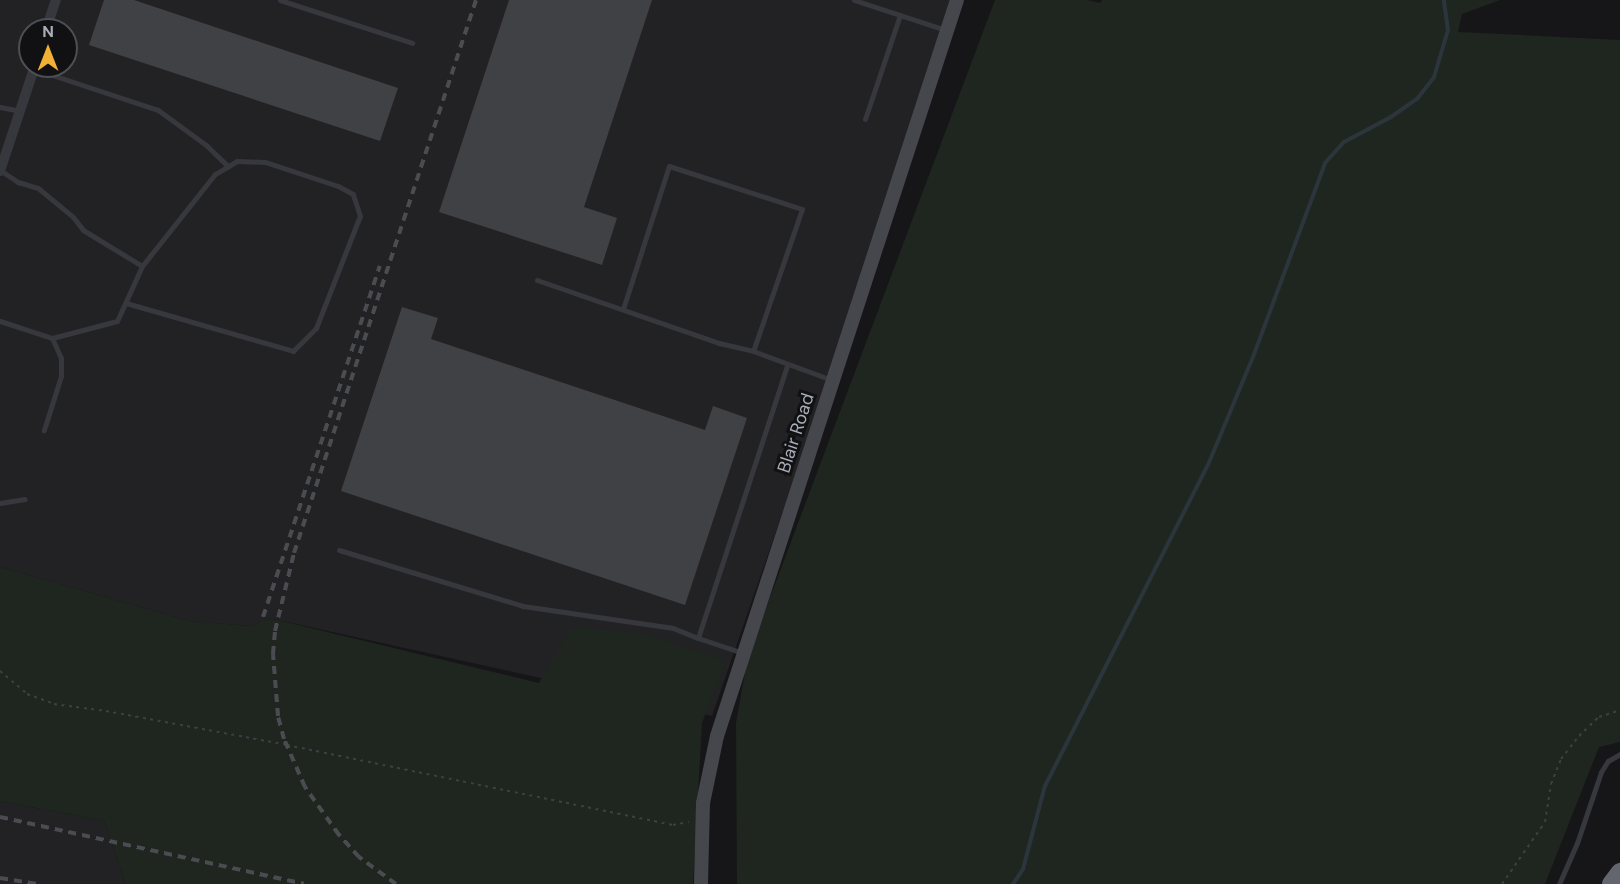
<!DOCTYPE html>
<style>
body{margin:0}
#map{position:relative;width:1620px;height:884px;overflow:hidden;background:#161618;font-family:"DM Sans",sans-serif}
div>[style]{position:absolute}
[style*='--x']{left:calc(var(--x)*1px);top:calc(var(--y)*1px);width:calc(var(--w)*1px);rotate:calc(var(--a)*1deg)}
.built>*{inset:0;background:#222225}
.green>*{inset:0;background:#1e261f}
.stream>*{height:4px;margin:-2px;padding:0 2px;transform-origin:2px;border-radius:2px;background:#2c353c}
.building>*{inset:0;background:#404145}
.path>*{height:2px;margin-top:-1px;transform-origin:0;background:repeating-linear-gradient(90deg,#3d3f44 0 3px,transparent 0 7.5px)}
.lane>*{height:5px;margin:-2.5px;padding:0 2.5px;transform-origin:2.5px;border-radius:2.5px;background:#37383d}
.street>*{height:10px;margin:-5px;padding:0 5px;transform-origin:5px;border-radius:5px;background:#37383d}
.secondary>*{height:14px;margin:-7px;padding:0 7px;transform-origin:7px;border-radius:7px;background:#45474d}
.highway>*{height:18px;margin:-9px;padding:0 9px;transform-origin:9px;border-radius:9px;background:#63666e}
.rail>*{height:4px;margin-top:-2px;transform-origin:0;background:repeating-linear-gradient(90deg,#4a4c52 0 8px,transparent 0 14px)}
span{translate:-50% -50%;white-space:nowrap;text-align:center;line-height:1.15;-webkit-text-stroke:6px #111113;paint-order:stroke}
.street-label{font-size:18px;color:#a8adb8}
.north{position:absolute;left:18px;top:18px;width:60px;height:60px;box-sizing:border-box;background:#111113;border:2px solid #4d4f55;border-radius:50%;rotate:0deg;font-size:16px;font-weight:700;line-height:24px;text-align:center;color:#a8adb8}
.north::after{content:'';display:block;margin:auto;width:21px;height:27px;background:#f2b134;clip-path:polygon(50% 0,100% 100%,50% 72%,0 100%)}
</style>
<div id="map">
<div class="built">
<div style="clip-path:polygon(evenodd,0 0,960px 0,712px 716px,269px 618px,251px 626px,190px 621px,0 567px,0 0,30px 30px,66px 30px,66px 66px,30px 66px,30px 30px)"></div>
<div style="clip-path:polygon(0 801px,104px 821px,126px 884px,0 884px)"></div>
</div>
<div class="green">
<div style="clip-path:polygon(995px 0,1087px 0,1100px 3px,1102px 0,1500px 0,1462px 14px,1458px 32px,1620px 40px,1620px 742px,1599px 747px,1545px 884px,737px 884px,736px 723px,748px 656px)"></div>
<div style="clip-path:polygon(0 567px,190px 621px,251px 626px,269px 618px,539px 683px,572px 627px,643px 633px,726px 661px,702px 723px,693px 884px,126px 884px,104px 821px,0 801px)"></div>
</div>
<div class="stream">
<div style="--x:1013;--y:884;--w:18;--a:-56"></div>
<div style="--x:1023;--y:869;--w:86;--a:-75.2"></div>
<div style="--x:1045;--y:786;--w:360;--a:-63.1"></div>
<div style="--x:1208;--y:465;--w:117;--a:-67.4"></div>
<div style="--x:1253;--y:357;--w:207;--a:-69.6"></div>
<div style="--x:1325;--y:163;--w:28;--a:-48"></div>
<div style="--x:1344;--y:142;--w:53;--a:-28"></div>
<div style="--x:1391;--y:117;--w:32;--a:-35"></div>
<div style="--x:1417;--y:99;--w:28;--a:-52"></div>
<div style="--x:1434;--y:77;--w:49;--a:-73.4"></div>
<div style="--x:1448;--y:30;--w:30;--a:-98"></div>
</div>
<div class="building">
<div style="clip-path:polygon(104px 0,134px 0,398px 88px,380px 141px,89px 45px)"></div>
<div style="clip-path:polygon(509px 0,652px 0,584px 207px,617px 218px,602px 265px,439px 212px)"></div>
<div style="clip-path:polygon(402px 307px,438px 318px,431px 339px,705px 430px,713px 406px,747px 418px,685px 605px,341px 491px)"></div>
</div>
<div class="path">
<div style="--x:0;--y:671;--w:35;--a:40"></div>
<div style="--x:27;--y:694;--w:29;--a:20"></div>
<div style="--x:54;--y:704;--w:52;--a:7.7"></div>
<div style="--x:106;--y:711;--w:184;--a:10.6"></div>
<div style="--x:287;--y:745;--w:394;--a:11.7"></div>
<div style="--x:673;--y:825;--w:16;--a:-11"></div>
<div style="--x:1502;--y:884;--w:75;--a:-55.3"></div>
<div style="--x:1545;--y:822;--w:38;--a:-81"></div>
<div style="--x:1551;--y:784;--w:27;--a:-68"></div>
<div style="--x:1561;--y:759;--w:29;--a:-52"></div>
<div style="--x:1579;--y:736;--w:28;--a:-44"></div>
<div style="--x:1599;--y:717;--w:22;--a:-18"></div>
</div>
<div class="lane">
<div style="--x:280;--y:0;--w:139;--a:18"></div>
<div style="--x:854;--y:0;--w:96;--a:18.2"></div>
<div style="--x:34;--y:69;--w:131;--a:18.3"></div>
<div style="--x:158;--y:110;--w:59;--a:36.1"></div>
<div style="--x:206;--y:145;--w:30;--a:44"></div>
<div style="--x:0;--y:107;--w:20;--a:11"></div>
<div style="--x:865;--y:119;--w:110;--a:-71.4"></div>
<div style="--x:0;--y:170;--w:22;--a:34"></div>
<div style="--x:18;--y:182;--w:21;--a:17"></div>
<div style="--x:38;--y:188;--w:45;--a:39.6"></div>
<div style="--x:73;--y:217;--w:16;--a:52"></div>
<div style="--x:83;--y:230;--w:69;--a:31.4"></div>
<div style="--x:142;--y:266;--w:60;--a:114.4"></div>
<div style="--x:117;--y:321;--w:67;--a:165.3"></div>
<div style="--x:537;--y:280;--w:193;--a:19.1"></div>
<div style="--x:719;--y:343;--w:35;--a:13"></div>
<div style="--x:753;--y:351;--w:84;--a:20.2"></div>
<div style="--x:126;--y:303;--w:174;--a:16"></div>
<div style="--x:293;--y:351;--w:33;--a:-45"></div>
<div style="--x:316;--y:328;--w:120;--a:-68.6"></div>
<div style="--x:360;--y:216;--w:23;--a:-108"></div>
<div style="--x:353;--y:194;--w:17;--a:-152"></div>
<div style="--x:338;--y:186;--w:77;--a:-161.8"></div>
<div style="--x:265;--y:162;--w:28;--a:-178"></div>
<div style="--x:237;--y:161;--w:26;--a:149"></div>
<div style="--x:215;--y:174;--w:117;--a:128.4"></div>
<div style="--x:623;--y:309;--w:150;--a:-72.2"></div>
<div style="--x:669;--y:166;--w:140;--a:17.9"></div>
<div style="--x:802;--y:209;--w:150;--a:109"></div>
<div style="--x:0;--y:321;--w:55;--a:18.1"></div>
<div style="--x:52;--y:338;--w:22;--a:66"></div>
<div style="--x:61;--y:358;--w:18;--a:90"></div>
<div style="--x:61;--y:376;--w:57;--a:107.5"></div>
<div style="--x:0;--y:503;--w:25;--a:-9"></div>
<div style="--x:339;--y:550;--w:192;--a:16.9"></div>
<div style="--x:523;--y:606;--w:152;--a:8.3"></div>
<div style="--x:673;--y:628;--w:27;--a:22"></div>
<div style="--x:698;--y:638;--w:287;--a:-71.9"></div>
<div style="--x:698;--y:638;--w:47;--a:18.4"></div>
<div style="--x:1559;--y:884;--w:45;--a:-66.3"></div>
<div style="--x:1577;--y:843;--w:75;--a:-71.3"></div>
<div style="--x:1601;--y:772;--w:13;--a:-58"></div>
<div style="--x:1608;--y:761;--w:14;--a:-30"></div>
</div>
<div class="street">
<div style="--x:46;--y:30;--w:32;--a:-72"></div>
<div style="--x:0;--y:171;--w:111;--a:-71.6"></div>
</div>
<div class="secondary">
<div style="--x:701;--y:884;--w:81;--a:-88.6"></div>
<div style="--x:703;--y:803;--w:68;--a:-78.2"></div>
<div style="--x:717;--y:736;--w:774;--a:-71.94"></div>
</div>
<div class="highway">
<div style="--x:1611;--y:884;--w:15;--a:-53"></div>
</div>
<div class="rail">
<div style="--x:263;--y:617;--w:370;--a:-71.6"></div>
<div style="--x:0;--y:817;--w:311;--a:12.4"></div>
<div style="--x:0;--y:878;--w:39;--a:9"></div>
<div style="--x:396;--y:884;--w:46;--a:-143.9"></div>
<div style="--x:359;--y:857;--w:30;--a:-132"></div>
<div style="--x:339;--y:835;--w:59;--a:-125.3"></div>
<div style="--x:305;--y:787;--w:52;--a:-113.6"></div>
<div style="--x:284;--y:739;--w:24;--a:-105"></div>
<div style="--x:278;--y:716;--w:62;--a:-94.6"></div>
<div style="--x:273;--y:654;--w:23;--a:-85"></div>
<div style="--x:275;--y:631;--w:80;--a:-76.3"></div>
<div style="--x:294;--y:553;--w:582;--a:-71.78"></div>
</div>
<div class="street-label">
<span style="left:796px;top:433px;rotate:-72deg">Blair Road</span>
</div>
<div class="north">N</div>
</div>
